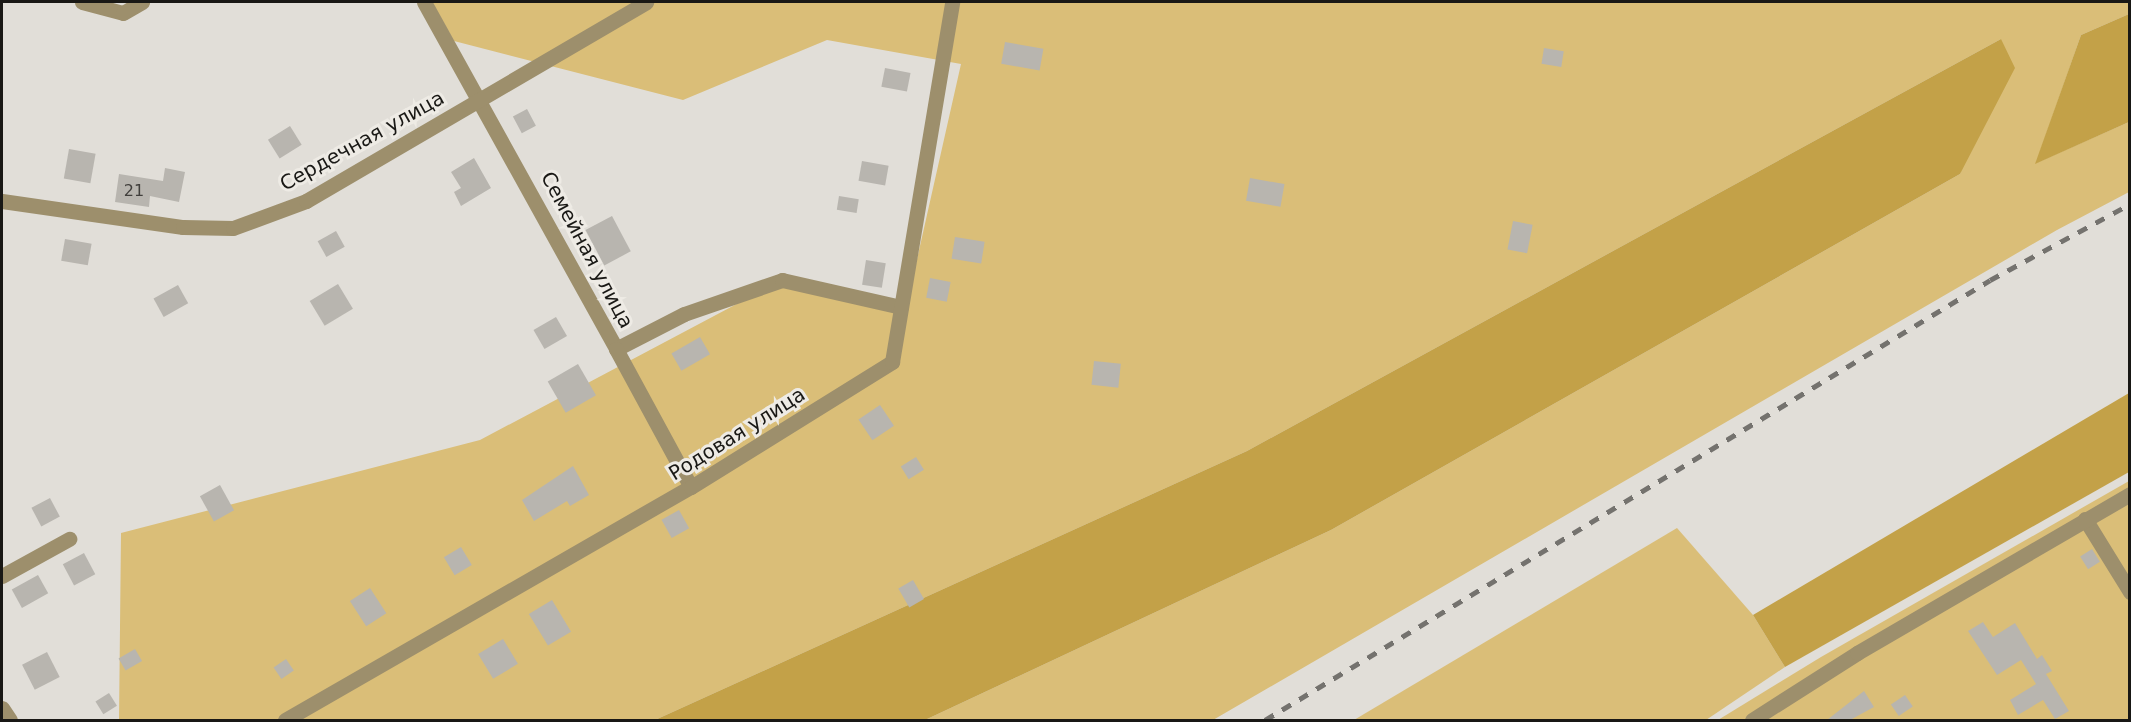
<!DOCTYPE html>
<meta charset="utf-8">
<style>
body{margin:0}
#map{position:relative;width:2131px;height:722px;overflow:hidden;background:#e1ded8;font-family:"DejaVu Sans",sans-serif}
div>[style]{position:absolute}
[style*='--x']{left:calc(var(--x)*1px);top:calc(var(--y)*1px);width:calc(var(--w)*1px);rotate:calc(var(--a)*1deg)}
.green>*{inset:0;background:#dabe78}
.forest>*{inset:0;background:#c3a148}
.building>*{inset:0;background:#b8b5af;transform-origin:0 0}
.minor>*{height:15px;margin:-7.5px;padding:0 7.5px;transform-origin:7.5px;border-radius:7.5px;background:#9d8f6c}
.rail>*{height:4.5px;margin-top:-2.25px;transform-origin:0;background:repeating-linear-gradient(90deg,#74726e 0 10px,transparent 0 20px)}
span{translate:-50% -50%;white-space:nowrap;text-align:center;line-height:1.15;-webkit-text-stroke:6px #eeebe5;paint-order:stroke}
.number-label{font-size:16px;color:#413f3c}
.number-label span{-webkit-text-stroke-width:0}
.street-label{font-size:20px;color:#191815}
.frame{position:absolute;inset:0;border:3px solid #191815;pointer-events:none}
</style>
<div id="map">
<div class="green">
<div style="clip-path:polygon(432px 2px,2129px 2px,2129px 14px,2081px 35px,2036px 163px,2129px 122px,2129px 192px,2057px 230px,1213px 720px,925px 720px,1331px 530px,1960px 174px,2001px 39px,1247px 451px,655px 720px,119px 720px,121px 533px,480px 440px,782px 280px,906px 308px,961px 64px,827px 40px,683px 100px,454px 41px)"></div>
<div style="clip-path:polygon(2129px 481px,2129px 720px,1718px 720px,1821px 657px)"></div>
<div style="clip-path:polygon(1677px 528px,1753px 615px,1785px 667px,1706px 720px,1354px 720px)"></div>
</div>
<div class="forest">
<div style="clip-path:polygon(2129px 14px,2129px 122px,2035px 164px,2081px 35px)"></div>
<div style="clip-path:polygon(2001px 39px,2015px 68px,1960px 174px,1331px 530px,925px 720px,655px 720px,1247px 451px)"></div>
<div style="clip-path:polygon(2129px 393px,2129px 472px,1785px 667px,1753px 615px)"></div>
</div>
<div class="building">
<div style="left:1005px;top:42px;width:39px;height:22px;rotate:10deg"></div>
<div style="left:1544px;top:48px;width:20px;height:16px;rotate:9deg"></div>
<div style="left:885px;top:68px;width:26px;height:19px;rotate:11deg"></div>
<div style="left:527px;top:109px;width:19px;height:16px;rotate:62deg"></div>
<div style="left:290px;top:126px;width:22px;height:26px;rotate:58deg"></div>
<div style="left:69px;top:149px;width:27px;height:30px;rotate:10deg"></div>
<div style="clip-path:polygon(474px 158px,491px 188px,461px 206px,454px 192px,461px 188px,451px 172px)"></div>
<div style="left:862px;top:161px;width:27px;height:20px;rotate:10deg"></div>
<div style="clip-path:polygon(165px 168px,185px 172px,179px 202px,150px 196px,149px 207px,115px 202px,119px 174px,163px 181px)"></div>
<div style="left:1250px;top:178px;width:35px;height:23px;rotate:10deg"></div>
<div style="left:839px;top:196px;width:20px;height:14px;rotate:9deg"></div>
<div style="left:612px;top:216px;width:40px;height:30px;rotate:62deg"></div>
<div style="left:1513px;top:221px;width:20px;height:29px;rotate:11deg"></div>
<div style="left:336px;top:231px;width:18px;height:21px;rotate:61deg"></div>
<div style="left:955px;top:237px;width:30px;height:22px;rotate:9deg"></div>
<div style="left:65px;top:239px;width:27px;height:22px;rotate:10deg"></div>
<div style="left:866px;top:260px;width:20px;height:25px;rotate:9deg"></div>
<div style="left:930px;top:278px;width:21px;height:20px;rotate:11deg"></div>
<div style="left:338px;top:284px;width:29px;height:33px;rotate:59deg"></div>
<div style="left:178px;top:285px;width:21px;height:28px;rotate:61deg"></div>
<div style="left:556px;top:317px;width:22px;height:26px;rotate:60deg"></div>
<div style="left:700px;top:337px;width:20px;height:33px;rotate:60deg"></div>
<div style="left:1094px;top:361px;width:27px;height:24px;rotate:6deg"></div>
<div style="left:578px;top:364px;width:36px;height:35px;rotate:60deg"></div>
<div style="left:880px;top:405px;width:25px;height:26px;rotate:56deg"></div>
<div style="left:916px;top:457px;width:15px;height:18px;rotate:58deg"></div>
<div style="clip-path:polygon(573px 466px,589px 495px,570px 506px,567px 501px,534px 521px,522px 500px)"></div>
<div style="left:220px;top:485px;width:29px;height:23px;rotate:61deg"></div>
<div style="left:50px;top:498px;width:21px;height:21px;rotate:62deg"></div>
<div style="left:679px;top:510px;width:21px;height:20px;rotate:61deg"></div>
<div style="left:461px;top:547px;width:21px;height:20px;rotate:59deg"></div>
<div style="left:2092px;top:549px;width:15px;height:14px;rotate:58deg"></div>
<div style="left:84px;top:553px;width:24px;height:24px;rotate:62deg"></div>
<div style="left:38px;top:575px;width:21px;height:30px;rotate:61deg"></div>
<div style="left:913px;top:580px;width:22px;height:17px;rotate:60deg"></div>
<div style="left:370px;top:588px;width:30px;height:24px;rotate:57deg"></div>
<div style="left:552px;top:600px;width:37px;height:27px;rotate:59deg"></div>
<div style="clip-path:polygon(1983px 622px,1993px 637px,2015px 623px,2037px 659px,2042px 655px,2052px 671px,2046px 674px,2069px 711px,2055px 719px,2043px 700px,2018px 715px,2010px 700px,2036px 684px,2021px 660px,1997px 675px,1968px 631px)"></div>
<div style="left:503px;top:639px;width:29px;height:29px;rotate:59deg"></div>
<div style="left:135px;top:649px;width:14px;height:19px;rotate:60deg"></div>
<div style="left:47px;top:652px;width:28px;height:28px;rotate:63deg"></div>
<div style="left:286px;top:659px;width:14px;height:15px;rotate:56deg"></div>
<div style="clip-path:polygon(1864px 691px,1874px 707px,1850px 720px,1827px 720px)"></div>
<div style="left:109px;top:693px;width:15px;height:16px;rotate:58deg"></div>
<div style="left:1905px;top:695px;width:14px;height:17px;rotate:56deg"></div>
</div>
<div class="minor">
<div style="--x:82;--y:2;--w:42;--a:15"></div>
<div style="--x:123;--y:13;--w:22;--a:-30"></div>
<div style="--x:424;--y:2;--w:397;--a:61"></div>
<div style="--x:616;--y:349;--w:76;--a:-27.2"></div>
<div style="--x:684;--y:314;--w:104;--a:-19.1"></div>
<div style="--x:782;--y:280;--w:122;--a:12.8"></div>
<div style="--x:2;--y:201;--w:183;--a:8.2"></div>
<div style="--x:183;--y:227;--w:50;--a:1.1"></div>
<div style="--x:233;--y:228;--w:78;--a:-20.3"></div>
<div style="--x:306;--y:201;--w:394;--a:-30.3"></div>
<div style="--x:616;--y:349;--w:157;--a:61.5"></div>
<div style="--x:2085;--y:519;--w:86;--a:58.3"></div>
<div style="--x:2;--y:576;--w:77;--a:-28.9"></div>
<div style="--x:2;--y:708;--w:14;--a:56"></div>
<div style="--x:285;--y:720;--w:468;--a:-29.9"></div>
<div style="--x:691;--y:487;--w:237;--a:-31.9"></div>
<div style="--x:892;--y:362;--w:365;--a:-80.5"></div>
<div style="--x:1752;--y:720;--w:125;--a:-32.5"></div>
<div style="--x:1857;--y:653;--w:316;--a:-30.2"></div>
</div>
<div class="rail">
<div style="--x:1265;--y:720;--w:848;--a:-31.25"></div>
<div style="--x:1990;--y:280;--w:159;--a:-28.5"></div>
</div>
<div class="number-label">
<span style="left:134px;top:191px">21</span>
</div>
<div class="street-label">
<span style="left:362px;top:141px;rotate:-29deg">Сердечная улица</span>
<span style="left:587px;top:250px;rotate:62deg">Семейная улица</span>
<span style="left:737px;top:434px;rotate:-32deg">Родовая улица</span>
</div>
<div class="frame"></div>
</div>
